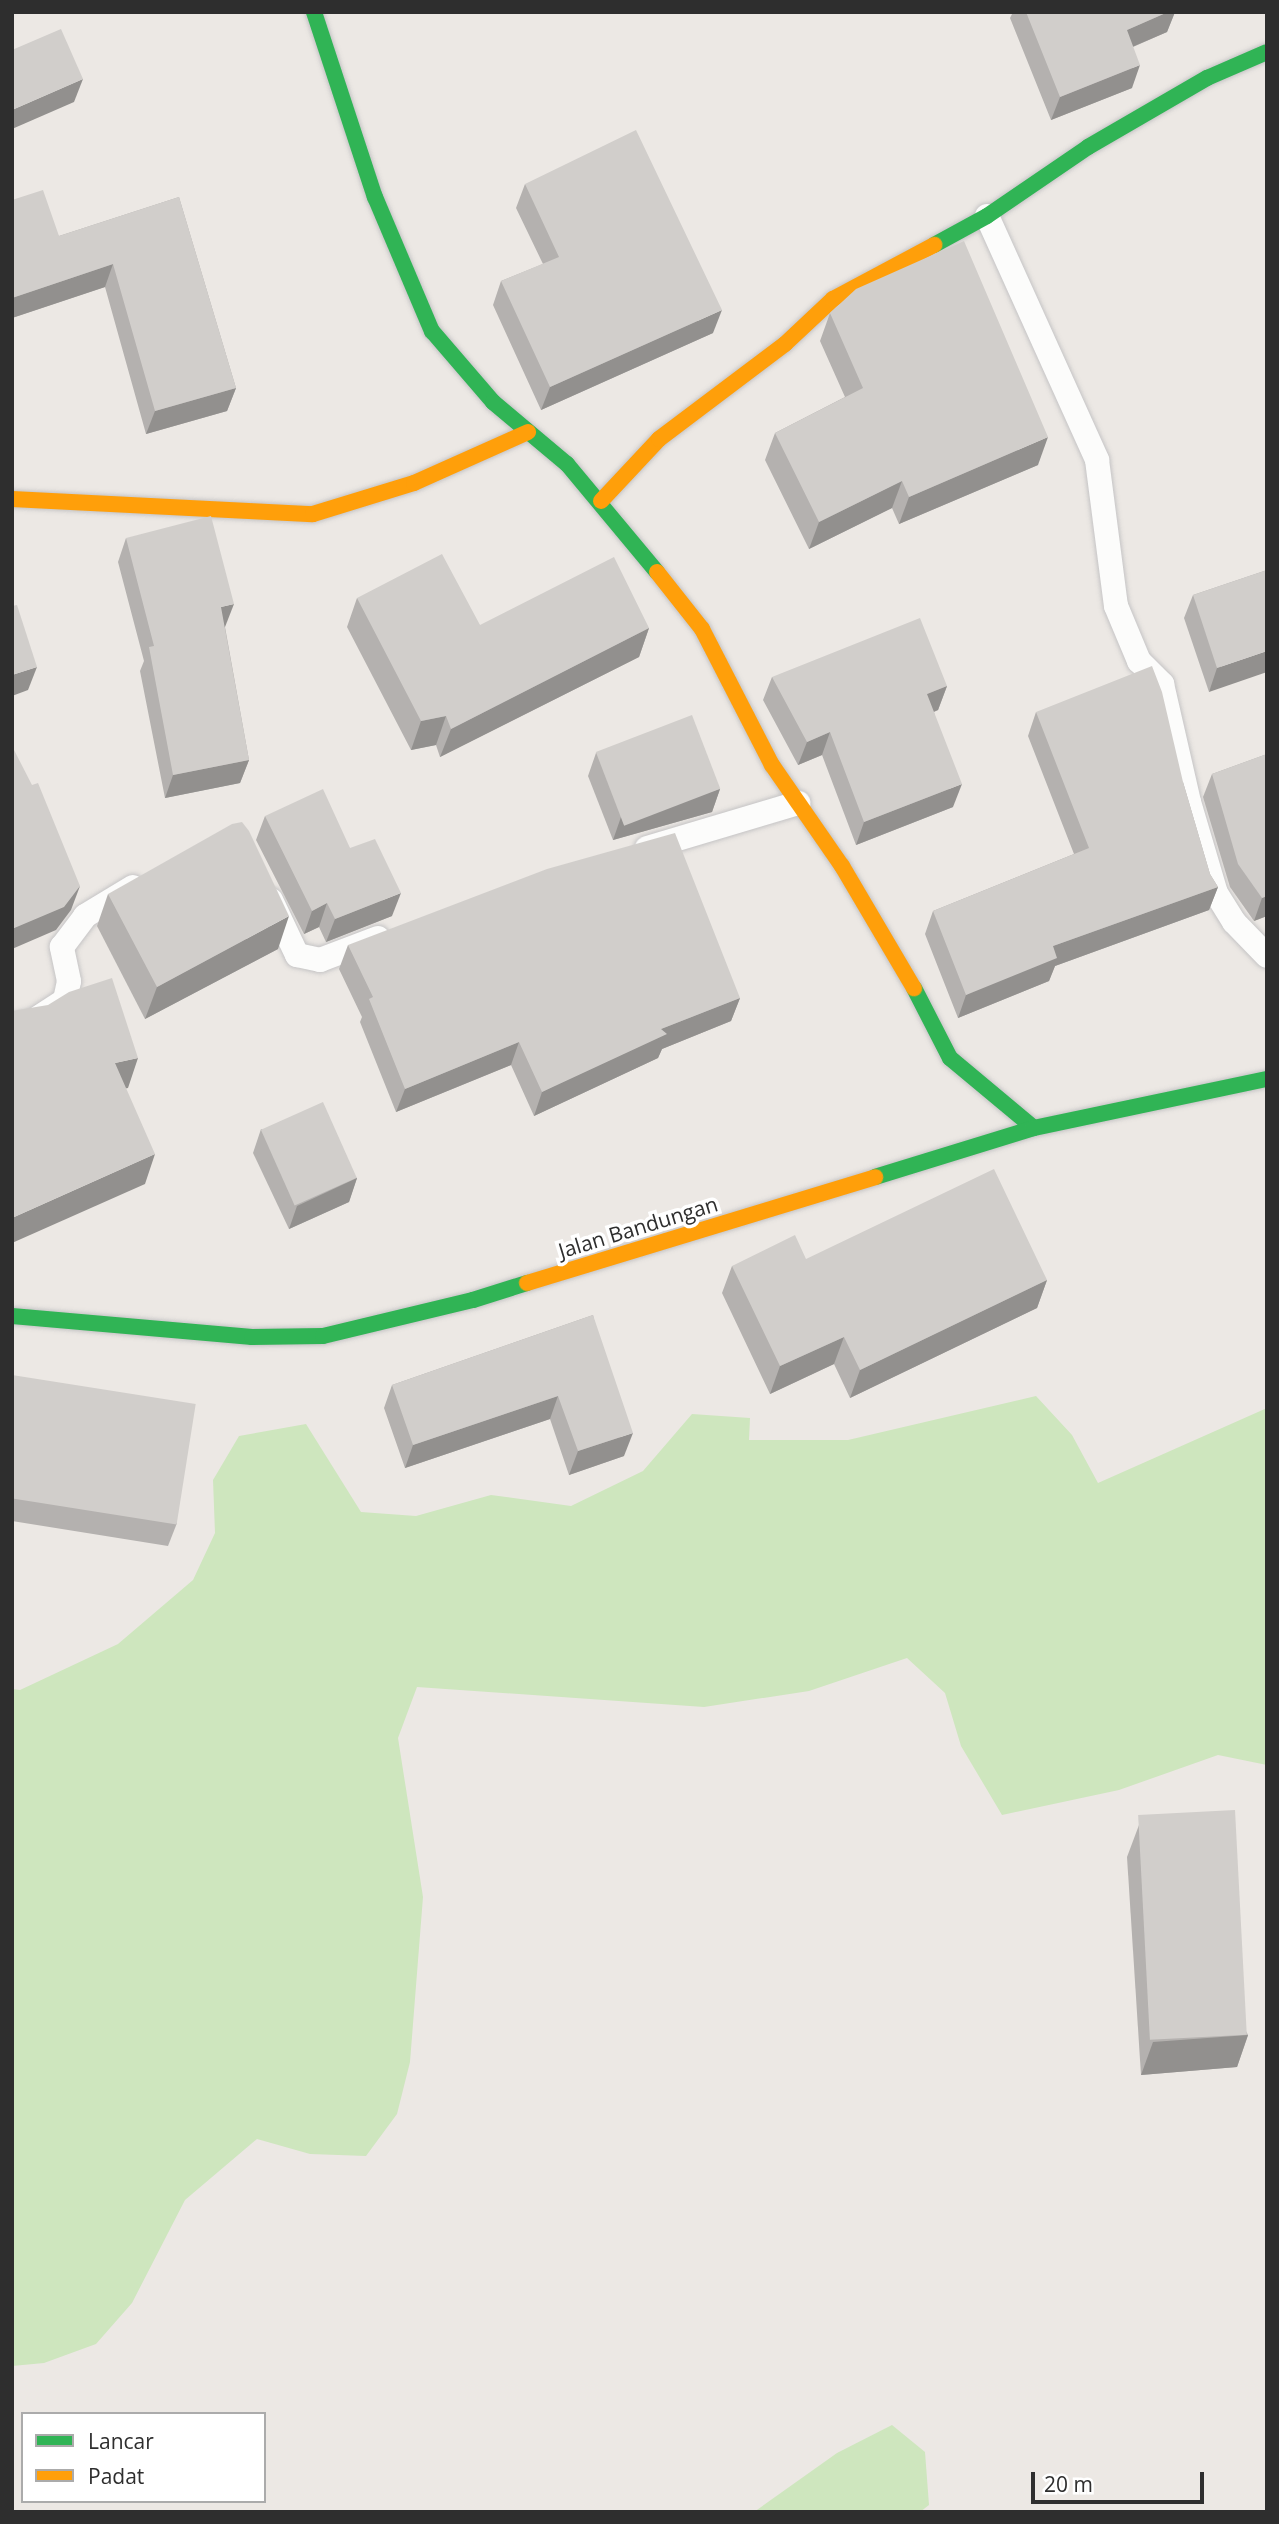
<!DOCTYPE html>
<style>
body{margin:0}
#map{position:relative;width:1279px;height:2524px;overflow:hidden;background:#ece8e4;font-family:"Open Sans",sans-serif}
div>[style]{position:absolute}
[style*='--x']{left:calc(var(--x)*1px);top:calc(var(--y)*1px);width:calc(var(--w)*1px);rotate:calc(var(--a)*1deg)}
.green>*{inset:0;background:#cee6be}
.roads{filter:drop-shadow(0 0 2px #c5c4c5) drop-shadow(0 0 2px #c5c4c5)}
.lane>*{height:24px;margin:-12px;padding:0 12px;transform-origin:12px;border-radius:12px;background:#fcfcfb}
.fast>*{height:16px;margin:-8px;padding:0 8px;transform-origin:8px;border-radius:8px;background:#30b455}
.slow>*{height:16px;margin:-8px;padding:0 8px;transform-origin:8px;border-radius:8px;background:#ff9f0a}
.wall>*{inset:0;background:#b4b1af}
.shaded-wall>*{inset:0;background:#92908e}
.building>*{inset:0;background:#d1cecb;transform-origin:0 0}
span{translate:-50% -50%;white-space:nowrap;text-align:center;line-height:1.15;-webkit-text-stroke:7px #fff;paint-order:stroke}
.street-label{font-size:21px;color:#2e2e2e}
.frame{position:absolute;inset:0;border:14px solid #2e2e2e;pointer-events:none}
.legend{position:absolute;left:21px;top:2412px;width:245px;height:91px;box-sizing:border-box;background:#fff;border:2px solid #ababab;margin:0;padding:9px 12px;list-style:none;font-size:21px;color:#2e2e2e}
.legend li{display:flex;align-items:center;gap:14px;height:35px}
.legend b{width:35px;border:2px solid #ababab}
.scale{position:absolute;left:1031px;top:2472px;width:173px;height:32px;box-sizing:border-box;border:4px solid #2e2e2e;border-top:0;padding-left:9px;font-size:21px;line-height:24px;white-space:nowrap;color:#2e2e2e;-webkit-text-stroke:5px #fff;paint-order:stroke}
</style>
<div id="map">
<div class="green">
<div style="clip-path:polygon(1036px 1396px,1072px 1435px,1098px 1483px,1267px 1408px,1267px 1765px,1218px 1755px,1119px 1790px,1002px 1815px,961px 1746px,945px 1693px,907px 1658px,809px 1691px,704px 1707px,417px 1687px,398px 1738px,423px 1897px,410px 2062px,397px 2114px,366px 2156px,310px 2154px,257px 2139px,185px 2200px,132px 2303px,96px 2344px,44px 2363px,12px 2366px,12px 1689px,20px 1690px,118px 1644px,193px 1580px,215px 1533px,213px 1480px,239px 1436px,306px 1424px,361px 1512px,416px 1516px,491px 1495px,571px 1506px,643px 1471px,692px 1414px,750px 1418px,749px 1440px,848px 1440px)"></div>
<div style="clip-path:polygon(892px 2425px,925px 2452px,929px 2505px,920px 2512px,754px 2512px,837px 2453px)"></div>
</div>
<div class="roads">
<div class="lane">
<div style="--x:987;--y:216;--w:268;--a:65.7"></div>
<div style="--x:1097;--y:460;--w:147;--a:82.6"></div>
<div style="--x:1116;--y:606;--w:60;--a:67.3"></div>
<div style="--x:1139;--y:661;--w:33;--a:45"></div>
<div style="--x:1162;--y:684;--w:121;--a:77.1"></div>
<div style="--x:1189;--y:802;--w:95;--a:73.5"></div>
<div style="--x:1216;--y:893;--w:34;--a:58"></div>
<div style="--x:1234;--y:922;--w:47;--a:45.9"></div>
<div style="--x:647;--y:848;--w:158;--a:-16.6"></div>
<div style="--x:271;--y:900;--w:61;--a:64.7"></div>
<div style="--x:297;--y:955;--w:24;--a:12"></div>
<div style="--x:320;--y:960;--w:62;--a:-20.8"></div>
<div style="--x:12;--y:1026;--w:22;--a:-13"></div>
<div style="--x:33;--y:1021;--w:38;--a:-33"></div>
<div style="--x:65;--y:1000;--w:19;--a:-78"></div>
<div style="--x:69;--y:981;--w:35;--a:-102"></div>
<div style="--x:62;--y:947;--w:39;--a:-53"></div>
<div style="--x:85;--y:916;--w:56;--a:-31.1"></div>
</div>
<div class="fast">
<div style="--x:314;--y:12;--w:195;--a:71.8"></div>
<div style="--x:375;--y:197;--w:146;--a:67"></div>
<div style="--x:432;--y:331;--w:94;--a:49.3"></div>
<div style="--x:493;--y:402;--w:97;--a:40"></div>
<div style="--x:567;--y:464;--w:141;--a:50.2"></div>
<div style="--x:934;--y:245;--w:60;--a:-28.7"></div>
<div style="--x:987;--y:216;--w:122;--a:-34.3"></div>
<div style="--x:1088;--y:147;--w:138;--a:-30.1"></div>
<div style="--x:1207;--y:78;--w:65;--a:-23.4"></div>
<div style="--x:914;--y:988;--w:79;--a:62.8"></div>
<div style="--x:950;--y:1058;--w:109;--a:39.8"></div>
<div style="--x:875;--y:1177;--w:166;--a:-17.1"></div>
<div style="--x:1034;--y:1128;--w:238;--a:-11.9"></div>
<div style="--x:12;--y:1316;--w:241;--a:5"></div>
<div style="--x:252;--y:1337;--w:71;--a:-0.8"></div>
<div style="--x:323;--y:1336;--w:154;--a:-13.5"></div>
<div style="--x:473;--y:1300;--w:57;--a:-17.5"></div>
</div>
<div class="slow">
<div style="--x:12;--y:499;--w:301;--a:2.9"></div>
<div style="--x:313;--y:514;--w:106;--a:-17.1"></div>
<div style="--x:414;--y:483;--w:125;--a:-24.1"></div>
<div style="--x:601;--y:501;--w:85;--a:-46.9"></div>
<div style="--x:659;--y:439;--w:158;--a:-37"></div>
<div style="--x:785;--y:344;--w:66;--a:-43.2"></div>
<div style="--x:833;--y:299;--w:115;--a:-28.1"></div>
<div style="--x:657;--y:572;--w:73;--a:51.7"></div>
<div style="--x:702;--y:629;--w:153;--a:62.8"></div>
<div style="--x:772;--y:765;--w:123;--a:55.3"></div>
<div style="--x:842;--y:866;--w:142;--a:59.5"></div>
<div style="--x:527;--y:1283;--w:364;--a:-16.9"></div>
</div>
</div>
<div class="wall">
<div style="clip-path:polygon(1013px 12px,1175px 12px,1167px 32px,1133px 47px,1132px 88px,1051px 120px,1010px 18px)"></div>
<div style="clip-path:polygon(525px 184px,713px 333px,541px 410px,493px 305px,501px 281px,543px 264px,516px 208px)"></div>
<div style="clip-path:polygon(179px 197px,236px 388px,227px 411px,146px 434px,105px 287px,12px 318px,12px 200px,59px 236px)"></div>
<div style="clip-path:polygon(830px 313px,1038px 465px,899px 524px,892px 508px,809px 549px,765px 460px,775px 433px,845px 397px,820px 341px)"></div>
<div style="clip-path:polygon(126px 538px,225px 627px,249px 760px,240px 783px,165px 798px,140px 671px,144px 661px,118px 562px)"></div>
<div style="clip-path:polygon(1267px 570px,1209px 692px,1184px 618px,1193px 595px)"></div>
<div style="clip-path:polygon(357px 598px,480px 625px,649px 628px,639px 657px,440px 757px,436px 745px,411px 750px,347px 627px)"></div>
<div style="clip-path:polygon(772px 677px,947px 686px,938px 710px,934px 712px,953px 807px,856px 845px,822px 755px,798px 765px,763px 700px)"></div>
<div style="clip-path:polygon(1036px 712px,1183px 782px,1210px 874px,1218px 887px,1209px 910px,1055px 966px,1049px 981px,958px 1018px,925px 934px,933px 911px,1074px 854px,1028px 736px)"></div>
<div style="clip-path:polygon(596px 753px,720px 789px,712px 812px,613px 840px,588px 776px)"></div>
<div style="clip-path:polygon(1267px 754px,1267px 916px,1254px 921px,1230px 887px,1203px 797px,1212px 774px)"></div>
<div style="clip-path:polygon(265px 816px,350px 848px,392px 916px,326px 942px,319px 927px,304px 934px,256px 840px)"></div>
<div style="clip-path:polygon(108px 894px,278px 949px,145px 1019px,97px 926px)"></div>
<div style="clip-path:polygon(348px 945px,740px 998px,731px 1021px,662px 1049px,658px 1058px,534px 1116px,511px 1065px,396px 1112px,360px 1022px,362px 1017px,339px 969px)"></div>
<div style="clip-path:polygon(261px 1129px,357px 1178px,349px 1202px,289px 1229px,253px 1153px)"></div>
<div style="clip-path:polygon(806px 1259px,1047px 1280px,1037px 1308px,850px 1398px,834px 1364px,770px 1394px,722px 1293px,732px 1266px)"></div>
<div style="clip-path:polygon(593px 1315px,624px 1456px,569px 1475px,550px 1419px,405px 1468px,384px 1408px,392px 1385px)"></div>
<div style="clip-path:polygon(12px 1375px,177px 1523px,168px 1546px,12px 1521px)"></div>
<div style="clip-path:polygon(1139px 1825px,1248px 2035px,1237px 2067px,1141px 2075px,1127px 1857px)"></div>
</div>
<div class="shaded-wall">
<div style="clip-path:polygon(1168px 12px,1175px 12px,1167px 32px,1118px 53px,1127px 30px)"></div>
<div style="clip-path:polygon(1140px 65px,1132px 88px,1051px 120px,1060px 97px)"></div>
<div style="clip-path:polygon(83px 79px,74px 102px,12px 129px,12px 110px)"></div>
<div style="clip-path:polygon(113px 264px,105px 287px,12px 318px,12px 298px)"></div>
<div style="clip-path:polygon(722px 310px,713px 333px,541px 410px,550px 387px)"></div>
<div style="clip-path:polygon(236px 388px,227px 411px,146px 434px,155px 411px)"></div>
<div style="clip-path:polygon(1048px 437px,1038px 465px,899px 524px,909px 497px)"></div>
<div style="clip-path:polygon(902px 481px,892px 508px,809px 549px,819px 522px)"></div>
<div style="clip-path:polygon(234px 604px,225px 627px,213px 631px,221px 607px)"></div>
<div style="clip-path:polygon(649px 628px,639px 657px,440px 757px,451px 729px)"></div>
<div style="clip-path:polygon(1267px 651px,1267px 672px,1209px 692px,1217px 668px)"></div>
<div style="clip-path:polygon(37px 667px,28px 690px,12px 696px,12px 675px)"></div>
<div style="clip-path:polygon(947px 686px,938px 710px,918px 718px,927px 694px)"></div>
<div style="clip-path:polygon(446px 716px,436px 745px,411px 750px,421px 721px)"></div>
<div style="clip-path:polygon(830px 732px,822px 755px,798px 765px,807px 742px)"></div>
<div style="clip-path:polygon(249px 760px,240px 783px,165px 798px,173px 775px)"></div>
<div style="clip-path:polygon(962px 784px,953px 807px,856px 845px,864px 822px)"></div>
<div style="clip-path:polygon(720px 789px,712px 812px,613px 840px,621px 817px)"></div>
<div style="clip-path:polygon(80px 886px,71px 910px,56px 930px,12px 949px,12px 929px)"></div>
<div style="clip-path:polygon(1218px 887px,1209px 910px,1055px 966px,1049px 981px,958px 1018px,966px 995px,1053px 946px)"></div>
<div style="clip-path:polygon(401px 893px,392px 916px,326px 942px,335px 919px)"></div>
<div style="clip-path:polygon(1267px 896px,1267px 916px,1254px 921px,1262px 898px)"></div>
<div style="clip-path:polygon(327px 903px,319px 927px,304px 934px,312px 911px)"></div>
<div style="clip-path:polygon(289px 916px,278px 949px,145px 1019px,157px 987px)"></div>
<div style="clip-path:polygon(740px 998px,731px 1021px,662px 1049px,658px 1058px,534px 1116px,542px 1092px,661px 1029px)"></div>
<div style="clip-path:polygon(519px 1042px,511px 1065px,396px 1112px,405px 1089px)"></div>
<div style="clip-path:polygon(138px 1058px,128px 1088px,104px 1093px,115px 1063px)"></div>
<div style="clip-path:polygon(155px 1154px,145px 1184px,12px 1243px,12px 1218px)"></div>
<div style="clip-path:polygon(357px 1178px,349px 1202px,289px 1229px,297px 1206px)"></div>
<div style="clip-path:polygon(1047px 1280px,1037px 1308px,850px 1398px,860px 1370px)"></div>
<div style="clip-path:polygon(844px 1337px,834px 1364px,770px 1394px,780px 1366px)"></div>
<div style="clip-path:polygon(558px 1396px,550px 1419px,405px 1468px,413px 1445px)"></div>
<div style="clip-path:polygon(633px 1433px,624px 1456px,569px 1475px,578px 1451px)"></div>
<div style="clip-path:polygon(1248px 2035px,1237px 2067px,1141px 2075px,1153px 2042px)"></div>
</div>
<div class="building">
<div style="clip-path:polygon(1026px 12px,1168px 12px,1127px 30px,1140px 65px,1060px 97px)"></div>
<div style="clip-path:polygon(61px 29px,83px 79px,12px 110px,12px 50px)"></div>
<div style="clip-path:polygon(636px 130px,722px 310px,550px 387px,501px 281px,559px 257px,525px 184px)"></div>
<div style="clip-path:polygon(43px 190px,59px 236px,179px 197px,236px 388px,155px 411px,113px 264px,12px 298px,12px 200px)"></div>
<div style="clip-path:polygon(964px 241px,1048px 437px,909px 497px,902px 481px,819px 522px,775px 433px,863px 388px,830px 313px,856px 289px)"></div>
<div style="clip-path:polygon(211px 516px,234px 604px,221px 607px,249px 760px,173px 775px,149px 647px,154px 646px,126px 538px)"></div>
<div style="clip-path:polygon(442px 554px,480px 625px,614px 557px,649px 628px,451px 729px,446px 716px,421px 721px,357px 598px)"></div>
<div style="clip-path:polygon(1267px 570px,1267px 651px,1217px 668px,1193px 595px)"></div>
<div style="clip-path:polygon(17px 605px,37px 667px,12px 675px,12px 606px)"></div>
<div style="clip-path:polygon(920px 618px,947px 686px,927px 694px,962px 784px,864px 822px,830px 732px,807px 742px,772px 677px)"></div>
<div style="clip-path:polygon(1152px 666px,1162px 692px,1183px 782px,1210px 874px,1218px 887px,1053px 946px,1057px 958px,966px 995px,933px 911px,1089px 848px,1036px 712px)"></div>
<div style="left:692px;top:715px;width:79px;height:103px;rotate:69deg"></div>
<div style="clip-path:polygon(12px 746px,32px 785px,38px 783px,80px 886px,64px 907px,12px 929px)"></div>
<div style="clip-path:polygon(1267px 754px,1267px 896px,1262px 898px,1238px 864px,1212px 774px)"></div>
<div style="clip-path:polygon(323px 789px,350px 848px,375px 839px,401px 893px,335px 919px,327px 903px,312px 911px,265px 816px)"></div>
<div style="clip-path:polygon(242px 822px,249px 831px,289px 916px,157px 987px,108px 894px,232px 824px)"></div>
<div style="clip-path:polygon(675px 833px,740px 998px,661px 1029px,667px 1034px,542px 1092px,519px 1042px,405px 1089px,369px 999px,373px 997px,348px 945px,547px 869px)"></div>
<div style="clip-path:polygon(112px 978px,138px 1058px,115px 1063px,155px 1154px,12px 1218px,12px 1011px,48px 1005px,69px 992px)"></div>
<div style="left:323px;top:1102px;width:83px;height:68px;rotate:66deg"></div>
<div style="clip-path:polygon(994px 1169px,1047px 1280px,860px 1370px,844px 1337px,780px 1366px,732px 1266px,795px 1235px,806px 1259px)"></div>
<div style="clip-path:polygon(593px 1315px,633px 1433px,578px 1451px,558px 1396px,413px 1445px,392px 1385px)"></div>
<div style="left:12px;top:1375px;width:186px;height:122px;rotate:9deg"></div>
<div style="left:1235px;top:1810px;width:225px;height:97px;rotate:87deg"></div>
</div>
<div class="street-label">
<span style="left:638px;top:1227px;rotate:-17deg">Jalan Bandungan</span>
</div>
<div class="frame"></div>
<ul class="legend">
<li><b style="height:9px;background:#30b455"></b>Lancar</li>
<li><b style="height:9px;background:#ff9f0a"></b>Padat</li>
</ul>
<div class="scale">20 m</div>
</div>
